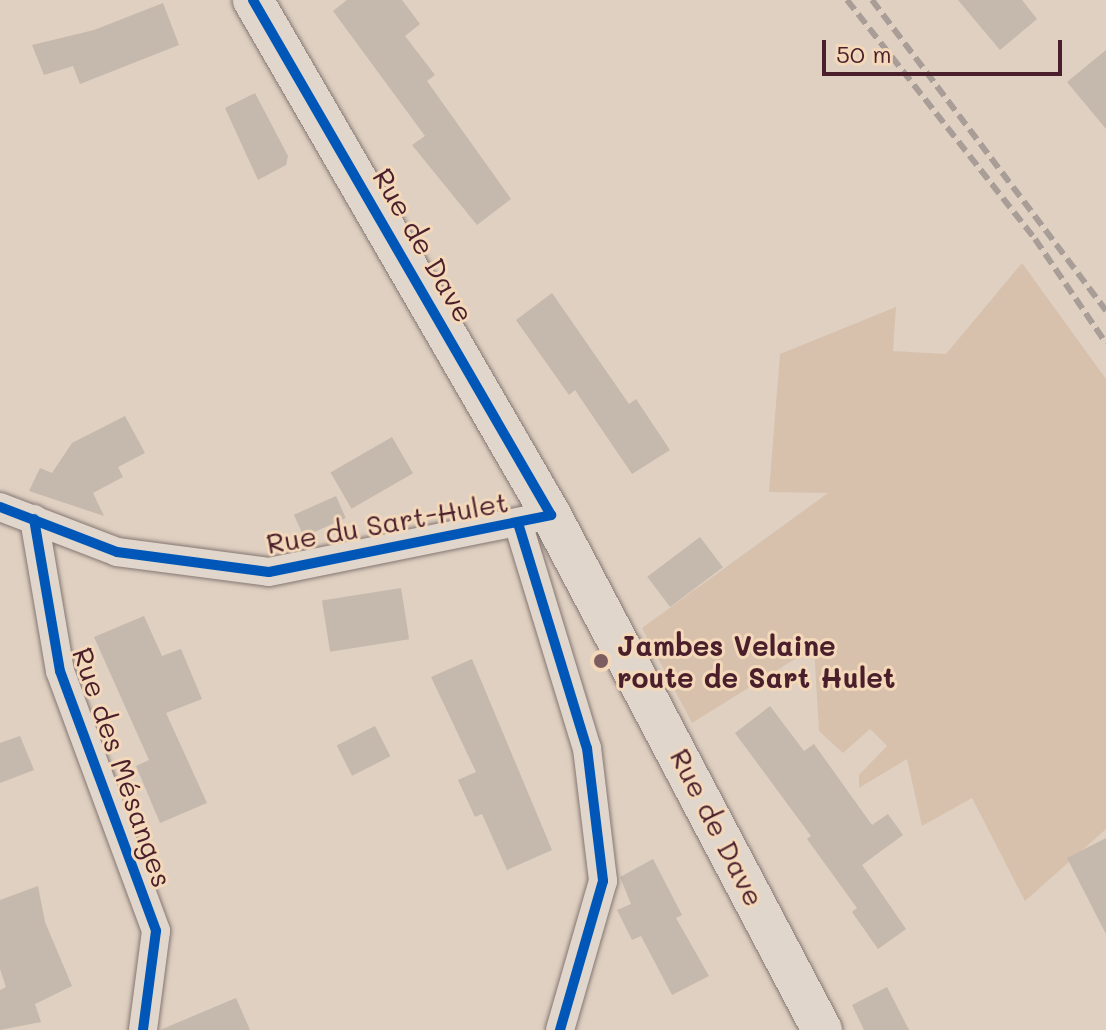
<!DOCTYPE html>
<meta charset="utf-8">
<style>
body{margin:0}
#map{position:relative;width:1106px;height:1030px;overflow:hidden;background:#dfd0c1;font-family:Mali,sans-serif}
div>[style]{position:absolute}
[style*='--x']{left:calc(var(--x)*1px);top:calc(var(--y)*1px);width:calc(var(--w)*1px);rotate:calc(var(--a)*1deg)}
.green>*{inset:0;background:#d7c1ad}
.building>*{inset:0;background:#c5b8ad;transform-origin:0 0}
.roads{filter:drop-shadow(0 0 2px #857672) drop-shadow(0 0 2px #857672)}
.minor>*{height:28px;margin:-14px;padding:0 14px;transform-origin:14px;border-radius:14px;background:#e0d6cb}
.secondary>*{height:40px;margin:-20px;padding:0 20px;transform-origin:20px;border-radius:20px;background:#e0d6cb}
.rail>*{height:6px;margin-top:-3px;transform-origin:0;background:repeating-linear-gradient(90deg,#a99d97 0 12px,transparent 0 18px)}
.cycleway>*{height:10px;margin:-5px;padding:0 5px;transform-origin:5px;border-radius:5px;background:#0057b8}
.dots>*{width:22px;height:22px;translate:-50% -50%;box-sizing:border-box;border:4px solid #f3d8ba;border-radius:50%}
span{translate:-50% -50%;white-space:nowrap;text-align:center;line-height:1.15;-webkit-text-stroke:6px #f3d8ba;paint-order:stroke}
.street-label{font-size:28px;color:#4a1f2b}
.poi-label{font-size:28px;color:#4a1f2b;font-weight:700}
.left{translate:0 -50%;text-align:left}
.scale{position:absolute;left:822px;top:40px;width:240px;height:36px;box-sizing:border-box;border:4px solid #4a1f2b;border-top:0;padding-left:10px;font-size:24px;line-height:28px;white-space:nowrap;color:#4a1f2b;-webkit-text-stroke:6px #f3d8ba;paint-order:stroke}
</style>
<div id="map">
<div class="green">
<div style="clip-path:polygon(1022px 263px,1106px 379px,1106px 829px,1025px 901px,972px 798px,922px 826px,907px 759px,859px 788px,859px 775px,887px 746px,870px 729px,843px 753px,819px 731px,814px 647px,692px 723px,642px 628px,828px 493px,769px 492px,780px 354px,896px 307px,893px 351px,946px 354px)"></div>
</div>
<div class="building">
<div style="clip-path:polygon(347px 0,402px 0,420px 24px,405px 36px,435px 75px,427px 81px,511px 199px,477px 225px,412px 145px,425px 136px,333px 11px)"></div>
<div style="clip-path:polygon(958px 0,1022px 0,1037px 19px,1000px 50px)"></div>
<div style="clip-path:polygon(163px 3px,179px 45px,80px 84px,73px 66px,44px 75px,32px 45px,94px 30px)"></div>
<div style="clip-path:polygon(1106px 50px,1106px 129px,1067px 82px)"></div>
<div style="clip-path:polygon(255px 93px,288px 156px,286px 165px,258px 180px,225px 108px)"></div>
<div style="clip-path:polygon(552px 293px,629px 404px,636px 399px,670px 450px,632px 474px,575px 390px,569px 395px,516px 320px)"></div>
<div style="clip-path:polygon(125px 416px,145px 453px,118px 467px,123px 477px,93px 493px,104px 516px,29px 491px,40px 468px,52px 473px,72px 443px)"></div>
<div style="left:392px;top:437px;width:42px;height:71px;rotate:60deg"></div>
<div style="left:336px;top:496px;width:24px;height:46px;rotate:66deg"></div>
<div style="left:700px;top:537px;width:38px;height:66px;rotate:53deg"></div>
<div style="left:401px;top:588px;width:52px;height:80px;rotate:81deg"></div>
<div style="clip-path:polygon(144px 616px,162px 656px,181px 649px,202px 699px,166px 713px,207px 803px,160px 823px,136px 766px,149px 760px,94px 637px)"></div>
<div style="clip-path:polygon(472px 659px,552px 850px,507px 870px,482px 814px,475px 817px,458px 780px,476px 772px,431px 677px)"></div>
<div style="clip-path:polygon(770px 706px,804px 751px,814px 744px,872px 825px,888px 814px,903px 835px,862px 865px,906px 929px,878px 949px,852px 912px,857px 908px,807px 839px,811px 836px,735px 733px)"></div>
<div style="left:375px;top:726px;width:34px;height:43px;rotate:63deg"></div>
<div style="clip-path:polygon(20px 736px,34px 770px,0 783px,0 743px)"></div>
<div style="clip-path:polygon(1106px 838px,1106px 934px,1067px 858px)"></div>
<div style="clip-path:polygon(653px 859px,682px 915px,676px 918px,709px 976px,672px 995px,641px 936px,632px 940px,617px 910px,631px 904px,620px 877px)"></div>
<div style="clip-path:polygon(38px 886px,45px 922px,72px 986px,35px 1004px,41px 1022px,0 1030px,0 990px,6px 987px,0 969px,0 900px)"></div>
<div style="clip-path:polygon(887px 987px,909px 1030px,864px 1030px,852px 1005px)"></div>
<div style="clip-path:polygon(236px 998px,250px 1030px,160px 1030px)"></div>
</div>
<div class="roads">
<div class="minor">
<div style="--x:0;--y:507;--w:125;--a:21"></div>
<div style="--x:117;--y:552;--w:153;--a:7.5"></div>
<div style="--x:269;--y:572;--w:288;--a:-11.4"></div>
<div style="--x:34;--y:519;--w:154;--a:80.3"></div>
<div style="--x:60;--y:671;--w:277;--a:69.7"></div>
<div style="--x:156;--y:931;--w:100;--a:97.5"></div>
<div style="--x:518;--y:523;--w:235;--a:73"></div>
<div style="--x:587;--y:748;--w:134;--a:83.1"></div>
<div style="--x:603;--y:881;--w:155;--a:106.1"></div>
</div>
<div class="secondary">
<div style="--x:253;--y:0;--w:595;--a:59.94"></div>
<div style="--x:551;--y:515;--w:582;--a:62.25"></div>
</div>
</div>
<div class="rail">
<div style="--x:847;--y:0;--w:304;--a:51.8"></div>
<div style="--x:1035;--y:239;--w:126;--a:55.7"></div>
<div style="--x:872;--y:0;--w:389;--a:53"></div>
</div>
<div class="cycleway">
<div style="--x:0;--y:507;--w:125;--a:21"></div>
<div style="--x:117;--y:552;--w:153;--a:7.5"></div>
<div style="--x:269;--y:572;--w:288;--a:-11.4"></div>
<div style="--x:551;--y:515;--w:595;--a:-120.06"></div>
<div style="--x:34;--y:519;--w:154;--a:80.3"></div>
<div style="--x:60;--y:671;--w:277;--a:69.7"></div>
<div style="--x:156;--y:931;--w:100;--a:97.5"></div>
<div style="--x:518;--y:523;--w:235;--a:73"></div>
<div style="--x:587;--y:748;--w:134;--a:83.1"></div>
<div style="--x:603;--y:881;--w:155;--a:106.1"></div>
</div>
<div class="dots">
<div style="left:601px;top:661px;background:#7e5d60"></div>
</div>
<div class="street-label">
<span style="left:424px;top:245px;rotate:60deg">Rue de Dave</span>
<span style="left:387px;top:522px;rotate:-10deg">Rue du Sart-Hulet</span>
<span style="left:123px;top:767px;rotate:71deg">Rue des Mésanges</span>
<span style="left:718px;top:827px;rotate:63deg">Rue de Dave</span>
</div>
<div class="poi-label">
<span class="left" style="left:617px;top:661px">Jambes Velaine<br>route de Sart Hulet</span>
</div>
<div class="scale">50 m</div>
</div>
